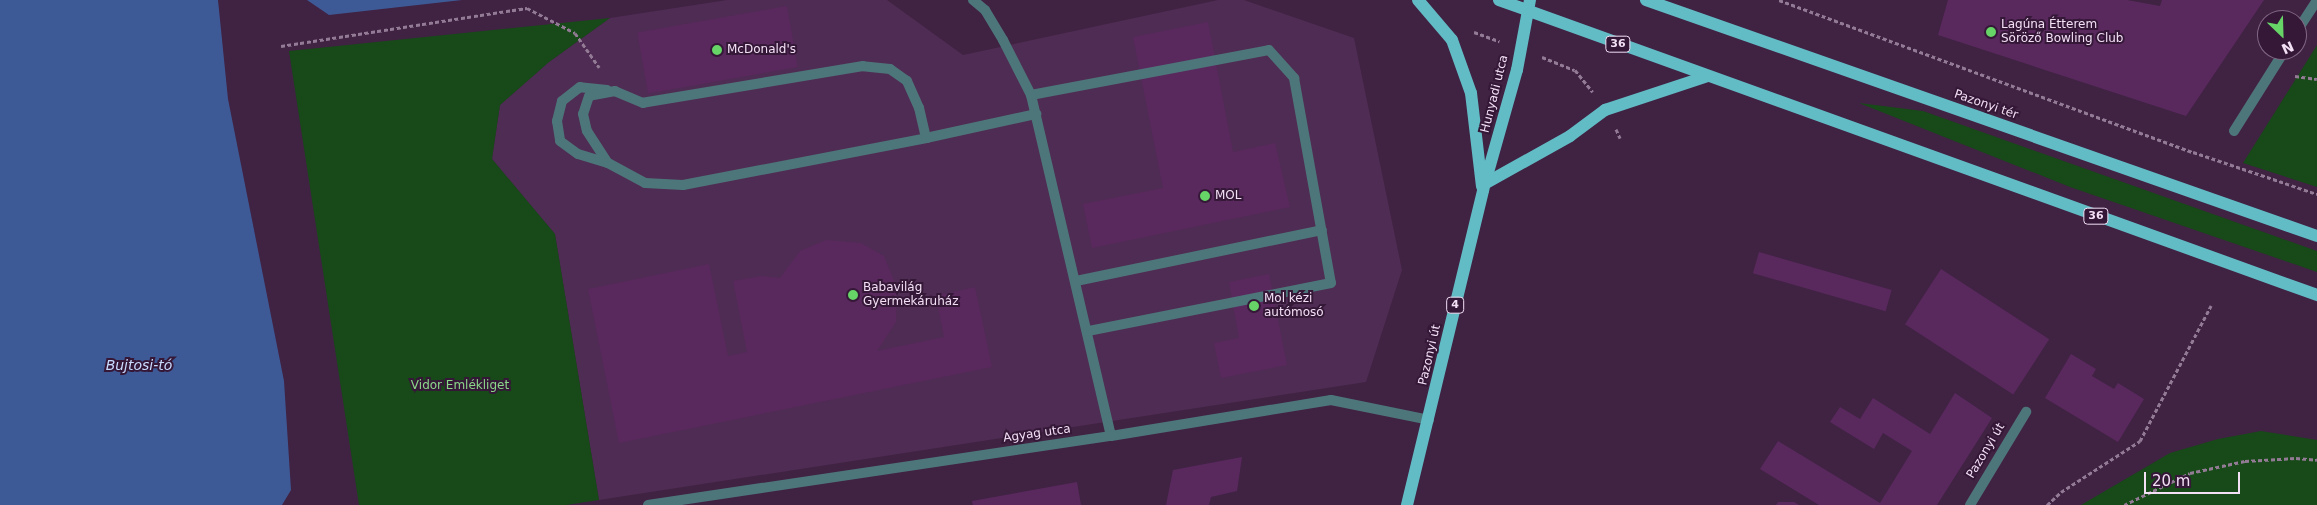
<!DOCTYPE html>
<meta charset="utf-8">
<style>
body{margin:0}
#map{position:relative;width:2317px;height:505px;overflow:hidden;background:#402243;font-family:"DejaVu Sans",sans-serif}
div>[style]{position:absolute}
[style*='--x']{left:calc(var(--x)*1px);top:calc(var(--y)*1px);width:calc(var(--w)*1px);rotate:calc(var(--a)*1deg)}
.built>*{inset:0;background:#4f2c53}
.green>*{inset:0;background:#174a18}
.water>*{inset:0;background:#3e5a96}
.building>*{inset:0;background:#59295e;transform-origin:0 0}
.path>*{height:3px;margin-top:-1.5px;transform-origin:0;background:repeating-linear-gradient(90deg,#937b96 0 4px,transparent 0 6.5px)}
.service>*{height:10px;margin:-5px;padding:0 5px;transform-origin:5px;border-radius:5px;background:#4d767a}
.minor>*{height:10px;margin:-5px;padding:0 5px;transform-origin:5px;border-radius:5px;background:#4d767a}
.primary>*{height:12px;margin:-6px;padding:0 6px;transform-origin:6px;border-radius:6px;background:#62bcc5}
.dots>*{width:14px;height:14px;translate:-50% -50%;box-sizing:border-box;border:2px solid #351838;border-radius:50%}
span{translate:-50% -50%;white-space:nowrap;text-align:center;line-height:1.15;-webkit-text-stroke:4px #351838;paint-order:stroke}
.shield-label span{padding:1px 4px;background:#351838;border:1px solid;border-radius:4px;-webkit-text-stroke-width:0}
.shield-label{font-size:11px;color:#f3e0f5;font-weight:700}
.poi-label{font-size:12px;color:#f3e0f5}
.left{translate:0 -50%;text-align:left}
.street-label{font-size:12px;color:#f3e0f5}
.park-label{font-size:12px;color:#8ad788}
.water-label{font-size:14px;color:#c9dbff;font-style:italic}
.north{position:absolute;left:2257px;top:10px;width:50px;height:50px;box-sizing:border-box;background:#351838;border:1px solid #816884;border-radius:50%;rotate:156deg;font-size:14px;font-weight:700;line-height:20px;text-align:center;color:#f3e0f5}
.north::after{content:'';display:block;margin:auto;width:18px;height:22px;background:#66d466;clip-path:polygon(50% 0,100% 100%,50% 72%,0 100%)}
.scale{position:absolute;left:2144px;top:472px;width:96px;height:22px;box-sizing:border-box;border:2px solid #f3e0f5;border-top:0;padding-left:6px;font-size:15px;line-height:18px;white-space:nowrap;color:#f3e0f5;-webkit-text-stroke:4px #351838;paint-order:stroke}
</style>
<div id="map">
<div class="built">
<div style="clip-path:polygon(727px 0,887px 0,963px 55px,1218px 0,1244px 0,1354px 38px,1402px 270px,1366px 382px,599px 500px,555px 234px,492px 159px,500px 105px,549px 62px,610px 18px)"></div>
</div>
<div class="green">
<div style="clip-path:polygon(610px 18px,549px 62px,500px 105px,492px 159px,555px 234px,599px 500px,566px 505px,359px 505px,289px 51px)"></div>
<div style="clip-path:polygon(2317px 45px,2317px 187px,2243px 163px)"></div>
<div style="clip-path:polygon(1859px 103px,1923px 111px,2317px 251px,2317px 272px,2070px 187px)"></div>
<div style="clip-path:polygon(2261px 431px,2317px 440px,2317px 505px,2081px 505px,2170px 453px,2218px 439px)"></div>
</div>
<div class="water">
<div style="clip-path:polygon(0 0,218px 0,228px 99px,284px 381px,291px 490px,282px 505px,0 505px)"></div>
<div style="clip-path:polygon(307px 0,462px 0,329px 15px)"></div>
</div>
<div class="building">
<div style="clip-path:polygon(1948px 0,2127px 0,2160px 6px,2162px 0,2264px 0,2186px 116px,1938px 35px)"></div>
<div style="left:787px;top:6px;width:62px;height:152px;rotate:80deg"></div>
<div style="clip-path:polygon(1208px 22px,1233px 152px,1275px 143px,1290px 207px,1092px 248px,1083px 204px,1163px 188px,1133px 37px)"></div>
<div style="clip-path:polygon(826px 240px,861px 243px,884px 256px,897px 288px,896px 322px,877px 351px,944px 337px,936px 296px,975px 287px,992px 367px,619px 443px,588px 289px,709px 264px,728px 356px,747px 352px,733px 281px,762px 276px,780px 278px,800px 251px)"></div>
<div style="left:1759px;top:252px;width:138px;height:22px;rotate:16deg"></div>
<div style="left:1941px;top:269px;width:129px;height:66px;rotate:33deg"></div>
<div style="clip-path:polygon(1269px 274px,1287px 365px,1221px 378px,1214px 343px,1239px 338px,1229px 282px)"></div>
<div style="clip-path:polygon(2071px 354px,2096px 369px,2092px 376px,2114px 389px,2118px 383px,2144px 399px,2118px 442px,2045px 398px)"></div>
<div style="clip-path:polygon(1955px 393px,1992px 418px,1937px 505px,1819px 505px,1760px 469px,1778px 441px,1880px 503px,1912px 451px,1883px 433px,1874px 449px,1830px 422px,1840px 407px,1860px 419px,1873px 398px,1930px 434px)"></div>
<div style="clip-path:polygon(1242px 457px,1237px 491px,1211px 497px,1209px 505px,1166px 505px,1173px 470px)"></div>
<div style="clip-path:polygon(1077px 482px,1081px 505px,973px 505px,972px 501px)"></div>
<div style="clip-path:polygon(1778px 502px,1794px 502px,1799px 505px,1776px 505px)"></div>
</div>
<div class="path">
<div style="--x:1779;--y:0;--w:441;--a:20.2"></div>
<div style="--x:2193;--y:152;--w:131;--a:18.7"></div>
<div style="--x:1474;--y:32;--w:27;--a:20"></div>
<div style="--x:281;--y:46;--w:249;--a:-8.8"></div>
<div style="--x:527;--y:8;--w:54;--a:27.5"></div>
<div style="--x:575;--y:33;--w:42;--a:54.8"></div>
<div style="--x:1542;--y:57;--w:35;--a:22"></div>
<div style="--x:1575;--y:70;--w:28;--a:51"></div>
<div style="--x:2295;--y:76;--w:22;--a:8"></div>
<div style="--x:1616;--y:129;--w:10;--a:66"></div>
<div style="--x:2047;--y:505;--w:19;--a:-43"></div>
<div style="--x:2061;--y:492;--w:94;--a:-32.8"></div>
<div style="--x:2140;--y:441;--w:153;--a:-62.3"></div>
<div style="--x:2124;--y:505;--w:73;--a:-25.9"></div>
<div style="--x:2190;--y:473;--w:56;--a:-12.3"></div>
<div style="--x:2245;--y:461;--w:51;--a:-3.4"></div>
<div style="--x:2296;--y:458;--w:21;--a:5"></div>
</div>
<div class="service">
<div style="--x:973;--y:0;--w:16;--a:40"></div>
<div style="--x:985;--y:10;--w:35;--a:59"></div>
<div style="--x:1003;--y:40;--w:62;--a:63"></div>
<div style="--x:1031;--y:95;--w:350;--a:76.8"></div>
<div style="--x:607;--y:90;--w:27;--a:-174"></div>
<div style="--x:580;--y:87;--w:23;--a:142"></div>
<div style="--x:562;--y:101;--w:21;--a:104"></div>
<div style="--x:557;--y:121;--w:20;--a:81"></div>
<div style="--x:560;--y:141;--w:22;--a:36"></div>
<div style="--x:578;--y:154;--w:31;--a:17"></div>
<div style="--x:1031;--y:95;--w:242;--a:-10.7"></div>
<div style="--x:1269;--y:50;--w:38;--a:48"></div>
<div style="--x:1294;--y:78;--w:208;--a:79.8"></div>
<div style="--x:1331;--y:283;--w:248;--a:168.8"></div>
<div style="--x:926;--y:138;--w:31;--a:-103"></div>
<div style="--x:919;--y:108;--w:30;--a:-114"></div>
<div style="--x:907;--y:81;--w:21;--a:-145"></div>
<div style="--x:890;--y:69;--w:27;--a:-174"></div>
<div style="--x:863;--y:66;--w:223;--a:170.5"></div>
<div style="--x:643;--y:103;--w:30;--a:-157"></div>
<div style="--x:615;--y:91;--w:26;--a:169"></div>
<div style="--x:589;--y:96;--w:19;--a:108"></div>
<div style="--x:583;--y:114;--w:17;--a:77"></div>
<div style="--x:587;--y:131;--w:38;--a:57"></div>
<div style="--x:608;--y:163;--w:42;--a:28.4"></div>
<div style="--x:645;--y:183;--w:38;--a:3"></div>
<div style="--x:683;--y:185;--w:248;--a:-10.9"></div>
<div style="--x:926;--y:138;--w:113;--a:-12.3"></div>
<div style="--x:1076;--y:281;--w:251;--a:-11.7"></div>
</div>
<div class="minor">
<div style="--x:2297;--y:31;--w:37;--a:-57"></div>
<div style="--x:2234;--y:131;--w:96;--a:-57.8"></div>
<div style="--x:648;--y:505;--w:468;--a:-8.5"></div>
<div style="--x:1111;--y:436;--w:223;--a:-9.3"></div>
<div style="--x:1331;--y:400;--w:100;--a:11.5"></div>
<div style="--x:1970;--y:505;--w:109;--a:-58.9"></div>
</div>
<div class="primary">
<div style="--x:1418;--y:0;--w:52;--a:49.6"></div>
<div style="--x:1452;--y:40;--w:56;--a:70.3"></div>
<div style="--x:1471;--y:93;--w:94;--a:83.3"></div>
<div style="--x:1499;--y:0;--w:870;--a:19.83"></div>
<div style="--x:1646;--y:0;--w:711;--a:19.38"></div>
<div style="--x:1486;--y:183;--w:96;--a:-29.2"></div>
<div style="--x:1570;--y:136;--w:44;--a:-36.6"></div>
<div style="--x:1605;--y:110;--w:108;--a:-18.3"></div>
<div style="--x:1407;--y:505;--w:324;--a:-76.4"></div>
<div style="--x:1483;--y:190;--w:125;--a:-74.2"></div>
<div style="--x:1517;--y:70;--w:71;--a:-79.5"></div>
</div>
<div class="dots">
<div style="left:1991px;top:32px;background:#66d466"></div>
<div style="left:717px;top:50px;background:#66d466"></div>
<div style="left:1205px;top:196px;background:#66d466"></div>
<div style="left:853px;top:295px;background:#66d466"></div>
<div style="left:1254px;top:306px;background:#66d466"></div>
</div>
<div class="shield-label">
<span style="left:1618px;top:44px">36</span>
<span style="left:2096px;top:216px">36</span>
<span style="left:1455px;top:305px">4</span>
</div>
<div class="poi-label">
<span class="left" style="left:2001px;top:32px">Lagúna Étterem<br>Söröző Bowling Club</span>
<span class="left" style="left:727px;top:50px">McDonald's</span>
<span class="left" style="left:1215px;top:196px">MOL</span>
<span class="left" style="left:863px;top:295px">Babavilág<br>Gyermekáruház</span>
<span class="left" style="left:1264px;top:306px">Mol kézi<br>autómosó</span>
</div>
<div class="street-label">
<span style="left:1495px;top:94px;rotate:-76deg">Hunyadi utca</span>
<span style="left:1986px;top:105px;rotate:19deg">Pazonyi tér</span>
<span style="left:1430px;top:355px;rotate:-77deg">Pazonyi út</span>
<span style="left:1037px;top:434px;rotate:-8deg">Agyag utca</span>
<span style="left:1986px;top:451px;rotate:-59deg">Pazonyi út</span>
</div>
<div class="park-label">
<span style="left:460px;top:386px">Vidor Emlékliget</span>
</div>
<div class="water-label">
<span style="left:139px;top:365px">Bujtosi-tó</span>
</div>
<div class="north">N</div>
<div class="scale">20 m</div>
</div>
